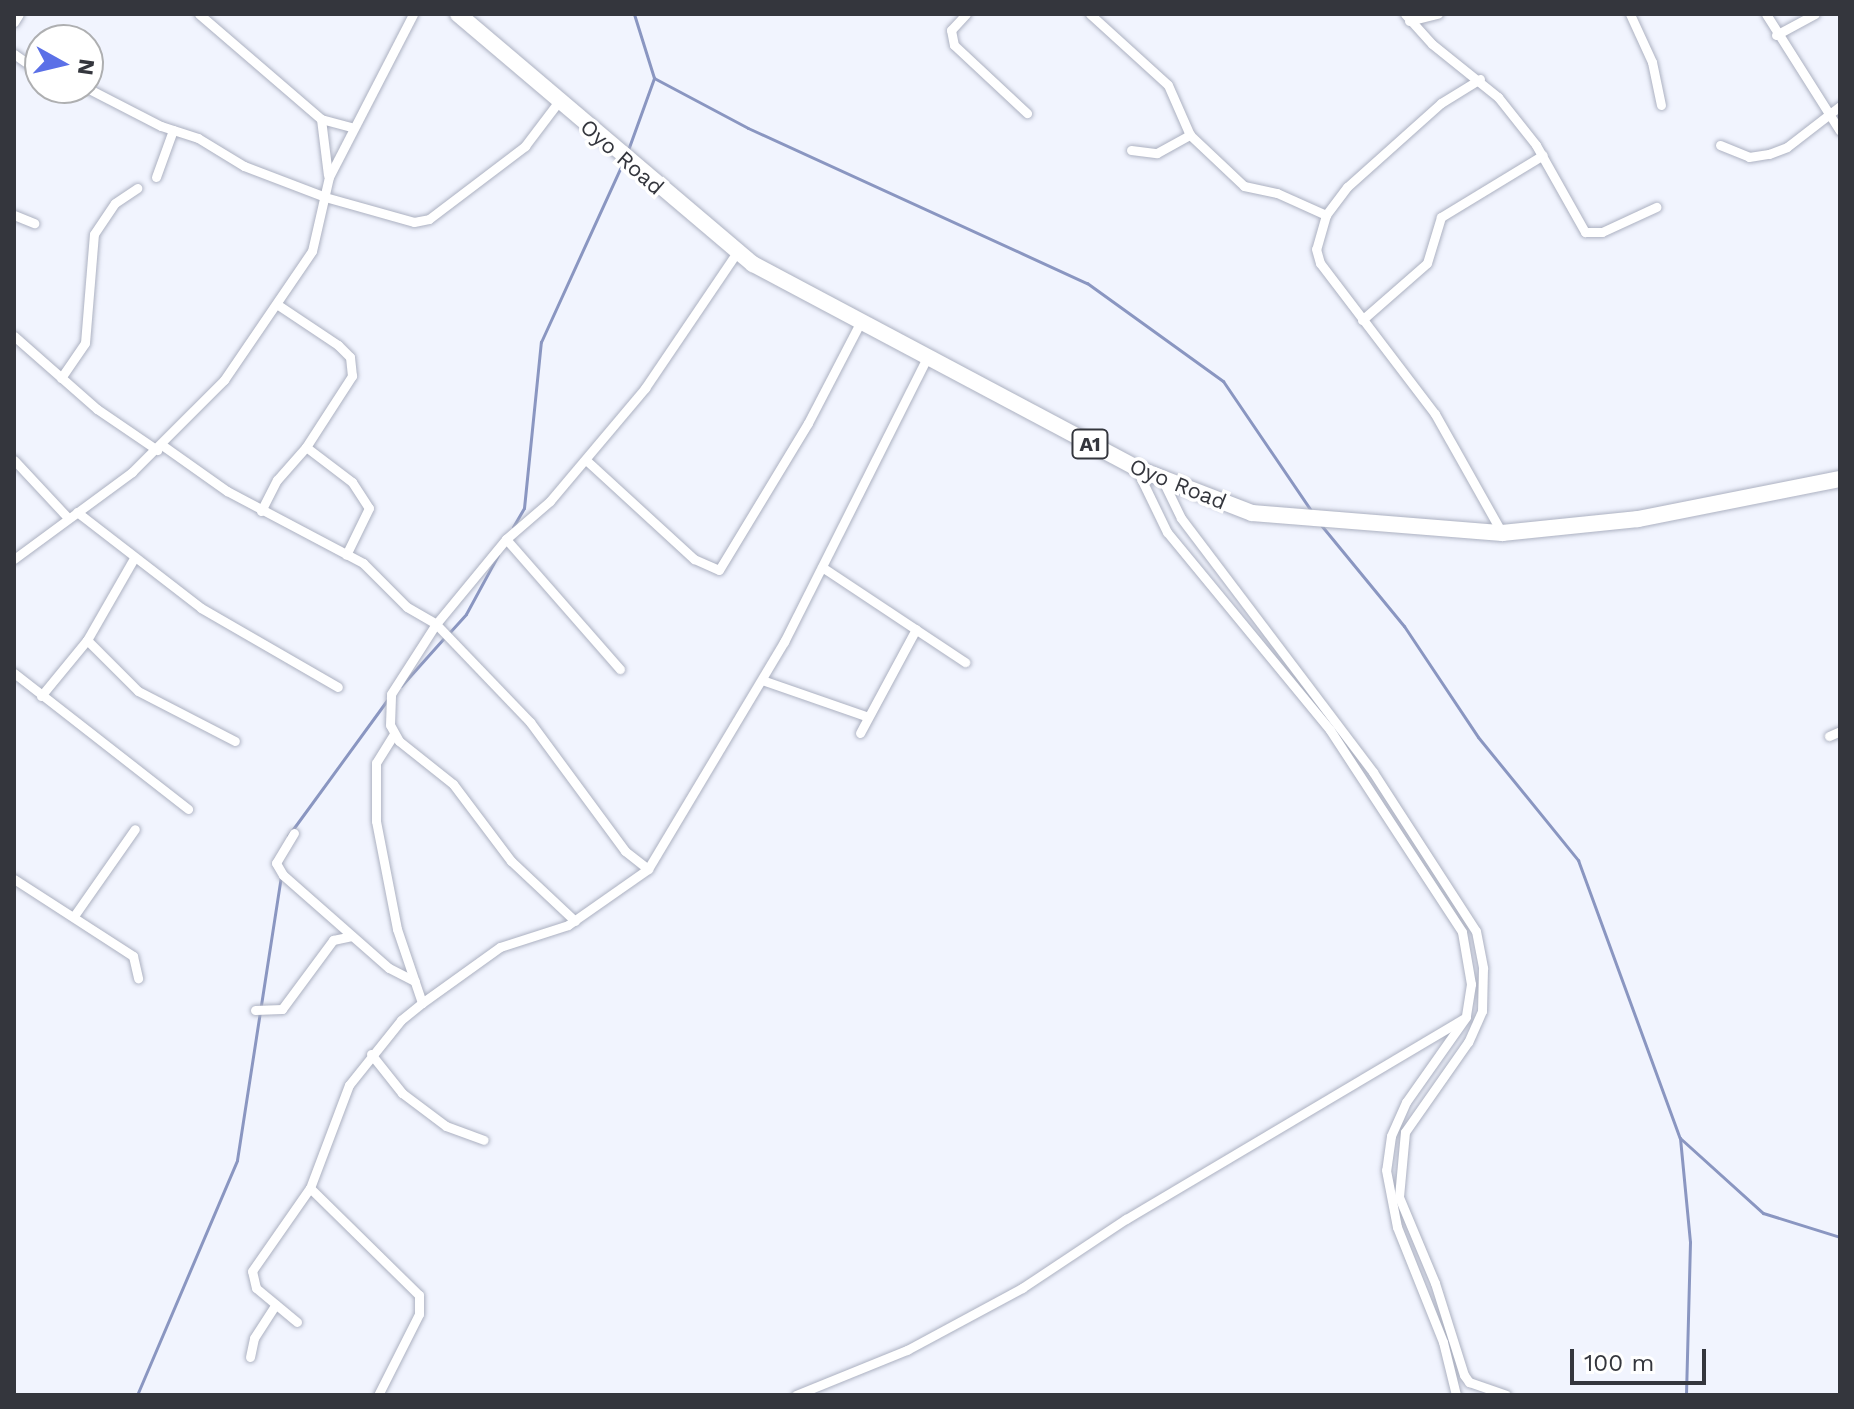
<!DOCTYPE html>
<style>
body{margin:0}
#map{position:relative;width:1854px;height:1409px;overflow:hidden;background:#f1f4fe;font-family:"Work Sans",sans-serif}
div>[style]{position:absolute}
[style*='--x']{left:calc(var(--x)*1px);top:calc(var(--y)*1px);width:calc(var(--w)*1px);rotate:calc(var(--a)*1deg)}
.stream>*{height:3px;margin:-1.5px;padding:0 1.5px;transform-origin:1.5px;border-radius:1.5px;background:#8a96c1}
.roads{filter:drop-shadow(0 0 2px #acb1c1) drop-shadow(0 0 2px #acb1c1)}
.minor>*{height:9px;margin:-4.5px;padding:0 4.5px;transform-origin:4.5px;border-radius:4.5px;background:#fff}
.trunk>*{height:16px;margin:-8px;padding:0 8px;transform-origin:8px;border-radius:8px;background:#fff}
span{translate:-50% -50%;white-space:nowrap;text-align:center;line-height:1.15;-webkit-text-stroke:7px #fff;paint-order:stroke}
.shield-label span{padding:2px 6px;background:#fff;border:2px solid;border-radius:6px;-webkit-text-stroke-width:0}
.shield-label{font-size:20px;color:#34363d;font-weight:700}
.street-label{font-size:22px;color:#34363d}
.frame{position:absolute;inset:0;border:16px solid #34363d;pointer-events:none}
.north{position:absolute;left:24px;top:24px;width:80px;height:80px;box-sizing:border-box;background:#fff;border:2px solid #aeafb1;border-radius:50%;rotate:98deg;font-size:22px;font-weight:700;line-height:32px;text-align:center;color:#34363d}
.north::after{content:'';display:block;margin:auto;width:28px;height:36px;background:#5b70e7;clip-path:polygon(50% 0,100% 100%,50% 72%,0 100%)}
.scale{position:absolute;left:1570px;top:1349px;width:136px;height:36px;box-sizing:border-box;border:4px solid #34363d;border-top:0;padding-left:10px;font-size:24px;line-height:28px;white-space:nowrap;color:#34363d;-webkit-text-stroke:6px #fff;paint-order:stroke}
</style>
<div id="map">
<div class="stream">
<div style="--x:634;--y:14;--w:67;--a:72.6"></div>
<div style="--x:654;--y:78;--w:106;--a:28"></div>
<div style="--x:748;--y:128;--w:373;--a:24.6"></div>
<div style="--x:1087;--y:283;--w:168;--a:35.8"></div>
<div style="--x:1223;--y:381;--w:158;--a:55.8"></div>
<div style="--x:628;--y:150;--w:77;--a:-70.1"></div>
<div style="--x:1321;--y:525;--w:131;--a:50.6"></div>
<div style="--x:1404;--y:626;--w:133;--a:56.3"></div>
<div style="--x:1478;--y:737;--w:159;--a:50.9"></div>
<div style="--x:1578;--y:860;--w:296;--a:69.9"></div>
<div style="--x:1680;--y:1138;--w:104;--a:84.5"></div>
<div style="--x:1690;--y:1242;--w:153;--a:91.5"></div>
<div style="--x:513;--y:527;--w:22;--a:-60"></div>
<div style="--x:524;--y:508;--w:167;--a:-84.2"></div>
<div style="--x:541;--y:342;--w:200;--a:-65.5"></div>
<div style="--x:449;--y:633;--w:25;--a:-48"></div>
<div style="--x:466;--y:614;--w:67;--a:-61.5"></div>
<div style="--x:401;--y:686;--w:64;--a:-48.1"></div>
<div style="--x:288;--y:836;--w:168;--a:-53.9"></div>
<div style="--x:1680;--y:1138;--w:112;--a:42.1"></div>
<div style="--x:1763;--y:1213;--w:81;--a:17.3"></div>
<div style="--x:137;--y:1395;--w:255;--a:-66.9"></div>
<div style="--x:237;--y:1160;--w:288;--a:-81.2"></div>
</div>
<div class="roads">
<div class="minor">
<div style="--x:199;--y:14;--w:161;--a:40.7"></div>
<div style="--x:321;--y:119;--w:31;--a:15"></div>
<div style="--x:966;--y:14;--w:22;--a:133"></div>
<div style="--x:951;--y:30;--w:15;--a:79"></div>
<div style="--x:954;--y:45;--w:100;--a:43"></div>
<div style="--x:1090;--y:14;--w:105;--a:42.3"></div>
<div style="--x:1168;--y:85;--w:55;--a:66.3"></div>
<div style="--x:1190;--y:135;--w:74;--a:43.4"></div>
<div style="--x:1244;--y:186;--w:34;--a:12"></div>
<div style="--x:1277;--y:193;--w:54;--a:24.2"></div>
<div style="--x:1405;--y:14;--w:40;--a:48"></div>
<div style="--x:1432;--y:44;--w:85;--a:38.8"></div>
<div style="--x:1498;--y:97;--w:61;--a:51.6"></div>
<div style="--x:1536;--y:145;--w:100;--a:60.6"></div>
<div style="--x:1585;--y:232;--w:17;--a:0"></div>
<div style="--x:1602;--y:232;--w:60;--a:-24.8"></div>
<div style="--x:1630;--y:14;--w:53;--a:65.4"></div>
<div style="--x:1652;--y:62;--w:44;--a:78.2"></div>
<div style="--x:1766;--y:14;--w:138;--a:57.7"></div>
<div style="--x:1409;--y:21;--w:30;--a:-14"></div>
<div style="--x:14;--y:22;--w:9;--a:-58"></div>
<div style="--x:1776;--y:35;--w:44;--a:-28.3"></div>
<div style="--x:14;--y:54;--w:32;--a:35"></div>
<div style="--x:1480;--y:79;--w:46;--a:148.4"></div>
<div style="--x:1441;--y:103;--w:126;--a:138.2"></div>
<div style="--x:1347;--y:187;--w:35;--a:127"></div>
<div style="--x:1326;--y:215;--w:35;--a:106"></div>
<div style="--x:1316;--y:249;--w:15;--a:74"></div>
<div style="--x:1320;--y:263;--w:190;--a:52.7"></div>
<div style="--x:1435;--y:414;--w:137;--a:60.6"></div>
<div style="--x:87;--y:88;--w:83;--a:27.2"></div>
<div style="--x:161;--y:126;--w:39;--a:18"></div>
<div style="--x:198;--y:138;--w:54;--a:31.3"></div>
<div style="--x:244;--y:166;--w:87;--a:20.9"></div>
<div style="--x:325;--y:197;--w:92;--a:15.7"></div>
<div style="--x:414;--y:222;--w:15;--a:-11"></div>
<div style="--x:429;--y:219;--w:121;--a:-37.2"></div>
<div style="--x:525;--y:146;--w:56;--a:-52.9"></div>
<div style="--x:321;--y:119;--w:56;--a:82.9"></div>
<div style="--x:1720;--y:145;--w:31;--a:22"></div>
<div style="--x:1749;--y:157;--w:20;--a:-9"></div>
<div style="--x:1769;--y:154;--w:19;--a:-21"></div>
<div style="--x:1787;--y:147;--w:67;--a:-37.7"></div>
<div style="--x:1131;--y:150;--w:26;--a:7"></div>
<div style="--x:1157;--y:153;--w:38;--a:-29"></div>
<div style="--x:156;--y:177;--w:50;--a:-70.1"></div>
<div style="--x:14;--y:215;--w:22;--a:22"></div>
<div style="--x:1362;--y:320;--w:86;--a:-41.2"></div>
<div style="--x:1427;--y:263;--w:48;--a:-73.1"></div>
<div style="--x:1441;--y:217;--w:119;--a:-31.3"></div>
<div style="--x:14;--y:336;--w:111;--a:41.3"></div>
<div style="--x:97;--y:409;--w:73;--a:34.3"></div>
<div style="--x:61;--y:378;--w:42;--a:-55.6"></div>
<div style="--x:85;--y:343;--w:109;--a:-85.3"></div>
<div style="--x:94;--y:234;--w:37;--a:-56"></div>
<div style="--x:115;--y:203;--w:27;--a:-34"></div>
<div style="--x:162;--y:445;--w:80;--a:35.3"></div>
<div style="--x:227;--y:491;--w:154;--a:27.9"></div>
<div style="--x:363;--y:563;--w:62;--a:45"></div>
<div style="--x:407;--y:607;--w:34;--a:30"></div>
<div style="--x:436;--y:624;--w:136;--a:46.2"></div>
<div style="--x:530;--y:722;--w:160;--a:53.6"></div>
<div style="--x:625;--y:851;--w:29;--a:38"></div>
<div style="--x:306;--y:447;--w:58;--a:37.3"></div>
<div style="--x:352;--y:482;--w:31;--a:57"></div>
<div style="--x:369;--y:508;--w:52;--a:116.1"></div>
<div style="--x:14;--y:460;--w:79;--a:47"></div>
<div style="--x:586;--y:460;--w:147;--a:42.5"></div>
<div style="--x:694;--y:559;--w:27;--a:24"></div>
<div style="--x:719;--y:570;--w:172;--a:-58.8"></div>
<div style="--x:808;--y:423;--w:110;--a:-62.5"></div>
<div style="--x:1136;--y:468;--w:71;--a:64.2"></div>
<div style="--x:1167;--y:532;--w:256;--a:50.5"></div>
<div style="--x:1330;--y:730;--w:241;--a:56.8"></div>
<div style="--x:1462;--y:932;--w:53;--a:80.2"></div>
<div style="--x:1471;--y:984;--w:33;--a:99"></div>
<div style="--x:1466;--y:1017;--w:104;--a:125.2"></div>
<div style="--x:1406;--y:1102;--w:37;--a:114"></div>
<div style="--x:1391;--y:1136;--w:34;--a:98"></div>
<div style="--x:1386;--y:1170;--w:58;--a:79.1"></div>
<div style="--x:1397;--y:1227;--w:124;--a:68.2"></div>
<div style="--x:1443;--y:1342;--w:55;--a:76.2"></div>
<div style="--x:1163;--y:481;--w:41;--a:64.1"></div>
<div style="--x:1181;--y:518;--w:318;--a:52.9"></div>
<div style="--x:1373;--y:772;--w:189;--a:57.1"></div>
<div style="--x:1476;--y:931;--w:38;--a:79"></div>
<div style="--x:1483;--y:968;--w:43;--a:91.3"></div>
<div style="--x:1482;--y:1011;--w:34;--a:114"></div>
<div style="--x:1468;--y:1042;--w:110;--a:125"></div>
<div style="--x:1405;--y:1132;--w:65;--a:95.3"></div>
<div style="--x:1399;--y:1197;--w:93;--a:67.3"></div>
<div style="--x:1435;--y:1283;--w:96;--a:72.5"></div>
<div style="--x:1464;--y:1375;--w:9;--a:54"></div>
<div style="--x:1469;--y:1382;--w:39;--a:19"></div>
<div style="--x:261;--y:511;--w:35;--a:-63"></div>
<div style="--x:277;--y:480;--w:44;--a:-48.7"></div>
<div style="--x:306;--y:447;--w:85;--a:-57.1"></div>
<div style="--x:352;--y:376;--w:19;--a:-96"></div>
<div style="--x:350;--y:357;--w:17;--a:-135"></div>
<div style="--x:338;--y:345;--w:72;--a:-146.3"></div>
<div style="--x:77;--y:512;--w:157;--a:37.7"></div>
<div style="--x:201;--y:608;--w:158;--a:30"></div>
<div style="--x:506;--y:539;--w:173;--a:48.8"></div>
<div style="--x:14;--y:559;--w:147;--a:-36.4"></div>
<div style="--x:132;--y:472;--w:130;--a:-45"></div>
<div style="--x:224;--y:380;--w:156;--a:-55.7"></div>
<div style="--x:312;--y:251;--w:76;--a:-77.1"></div>
<div style="--x:329;--y:177;--w:183;--a:-62.7"></div>
<div style="--x:822;--y:567;--w:172;--a:33.6"></div>
<div style="--x:87;--y:640;--w:72;--a:45"></div>
<div style="--x:138;--y:691;--w:109;--a:27.3"></div>
<div style="--x:14;--y:673;--w:221;--a:38"></div>
<div style="--x:762;--y:680;--w:112;--a:19.2"></div>
<div style="--x:41;--y:696;--w:72;--a:-50.6"></div>
<div style="--x:87;--y:640;--w:92;--a:-60.1"></div>
<div style="--x:860;--y:733;--w:118;--a:-61.7"></div>
<div style="--x:394;--y:734;--w:34;--a:122"></div>
<div style="--x:376;--y:763;--w:58;--a:90"></div>
<div style="--x:376;--y:821;--w:110;--a:79"></div>
<div style="--x:397;--y:929;--w:78;--a:71.3"></div>
<div style="--x:1829;--y:736;--w:12;--a:-24"></div>
<div style="--x:294;--y:833;--w:35;--a:121"></div>
<div style="--x:276;--y:863;--w:14;--a:60"></div>
<div style="--x:283;--y:875;--w:141;--a:41.3"></div>
<div style="--x:389;--y:968;--w:29;--a:27"></div>
<div style="--x:14;--y:879;--w:142;--a:32.9"></div>
<div style="--x:133;--y:956;--w:23;--a:77"></div>
<div style="--x:74;--y:916;--w:106;--a:-55"></div>
<div style="--x:575;--y:921;--w:88;--a:-136.8"></div>
<div style="--x:511;--y:861;--w:96;--a:-127"></div>
<div style="--x:453;--y:784;--w:69;--a:-141.5"></div>
<div style="--x:399;--y:741;--w:18;--a:-119"></div>
<div style="--x:390;--y:725;--w:31;--a:-88"></div>
<div style="--x:391;--y:694;--w:83;--a:-57.3"></div>
<div style="--x:436;--y:624;--w:110;--a:-50.5"></div>
<div style="--x:506;--y:539;--w:58;--a:-40.8"></div>
<div style="--x:550;--y:501;--w:148;--a:-49.9"></div>
<div style="--x:645;--y:388;--w:164;--a:-55.9"></div>
<div style="--x:255;--y:1010;--w:27;--a:-2"></div>
<div style="--x:282;--y:1009;--w:86;--a:-53.5"></div>
<div style="--x:333;--y:940;--w:19;--a:-12"></div>
<div style="--x:371;--y:1054;--w:50;--a:51.5"></div>
<div style="--x:402;--y:1093;--w:55;--a:36.9"></div>
<div style="--x:446;--y:1126;--w:40;--a:20.2"></div>
<div style="--x:310;--y:1188;--w:153;--a:44.5"></div>
<div style="--x:419;--y:1295;--w:19;--a:90"></div>
<div style="--x:419;--y:1314;--w:91;--a:116.8"></div>
<div style="--x:297;--y:1322;--w:53;--a:-140.3"></div>
<div style="--x:256;--y:1288;--w:17;--a:-103"></div>
<div style="--x:252;--y:1271;--w:101;--a:-55.1"></div>
<div style="--x:310;--y:1188;--w:110;--a:-69.3"></div>
<div style="--x:349;--y:1085;--w:83;--a:-51.3"></div>
<div style="--x:401;--y:1020;--w:27;--a:-39"></div>
<div style="--x:422;--y:1003;--w:96;--a:-35.7"></div>
<div style="--x:500;--y:947;--w:71;--a:-17.9"></div>
<div style="--x:568;--y:925;--w:98;--a:-35"></div>
<div style="--x:648;--y:869;--w:265;--a:-59.1"></div>
<div style="--x:784;--y:642;--w:318;--a:-63.3"></div>
<div style="--x:250;--y:1357;--w:19;--a:-78"></div>
<div style="--x:254;--y:1338;--w:40;--a:-57.1"></div>
<div style="--x:796;--y:1395;--w:120;--a:-22.1"></div>
<div style="--x:907;--y:1350;--w:131;--a:-28.3"></div>
<div style="--x:1022;--y:1288;--w:125;--a:-33.6"></div>
<div style="--x:1126;--y:1219;--w:393;--a:-30.7"></div>
</div>
<div class="trunk">
<div style="--x:458;--y:14;--w:387;--a:40.3"></div>
<div style="--x:753;--y:264;--w:434;--a:28"></div>
<div style="--x:1136;--y:468;--w:124;--a:21.2"></div>
<div style="--x:1252;--y:513;--w:251;--a:4.6"></div>
<div style="--x:1502;--y:533;--w:137;--a:-5.9"></div>
<div style="--x:1638;--y:519;--w:206;--a:-11.2"></div>
</div>
</div>
<div class="shield-label">
<span style="left:1090px;top:444px">A1</span>
</div>
<div class="street-label">
<span style="left:622px;top:157px;rotate:41deg">Oyo Road</span>
<span style="left:1178px;top:484px;rotate:22deg">Oyo Road</span>
</div>
<div class="frame"></div>
<div class="north">N</div>
<div class="scale">100 m</div>
</div>
